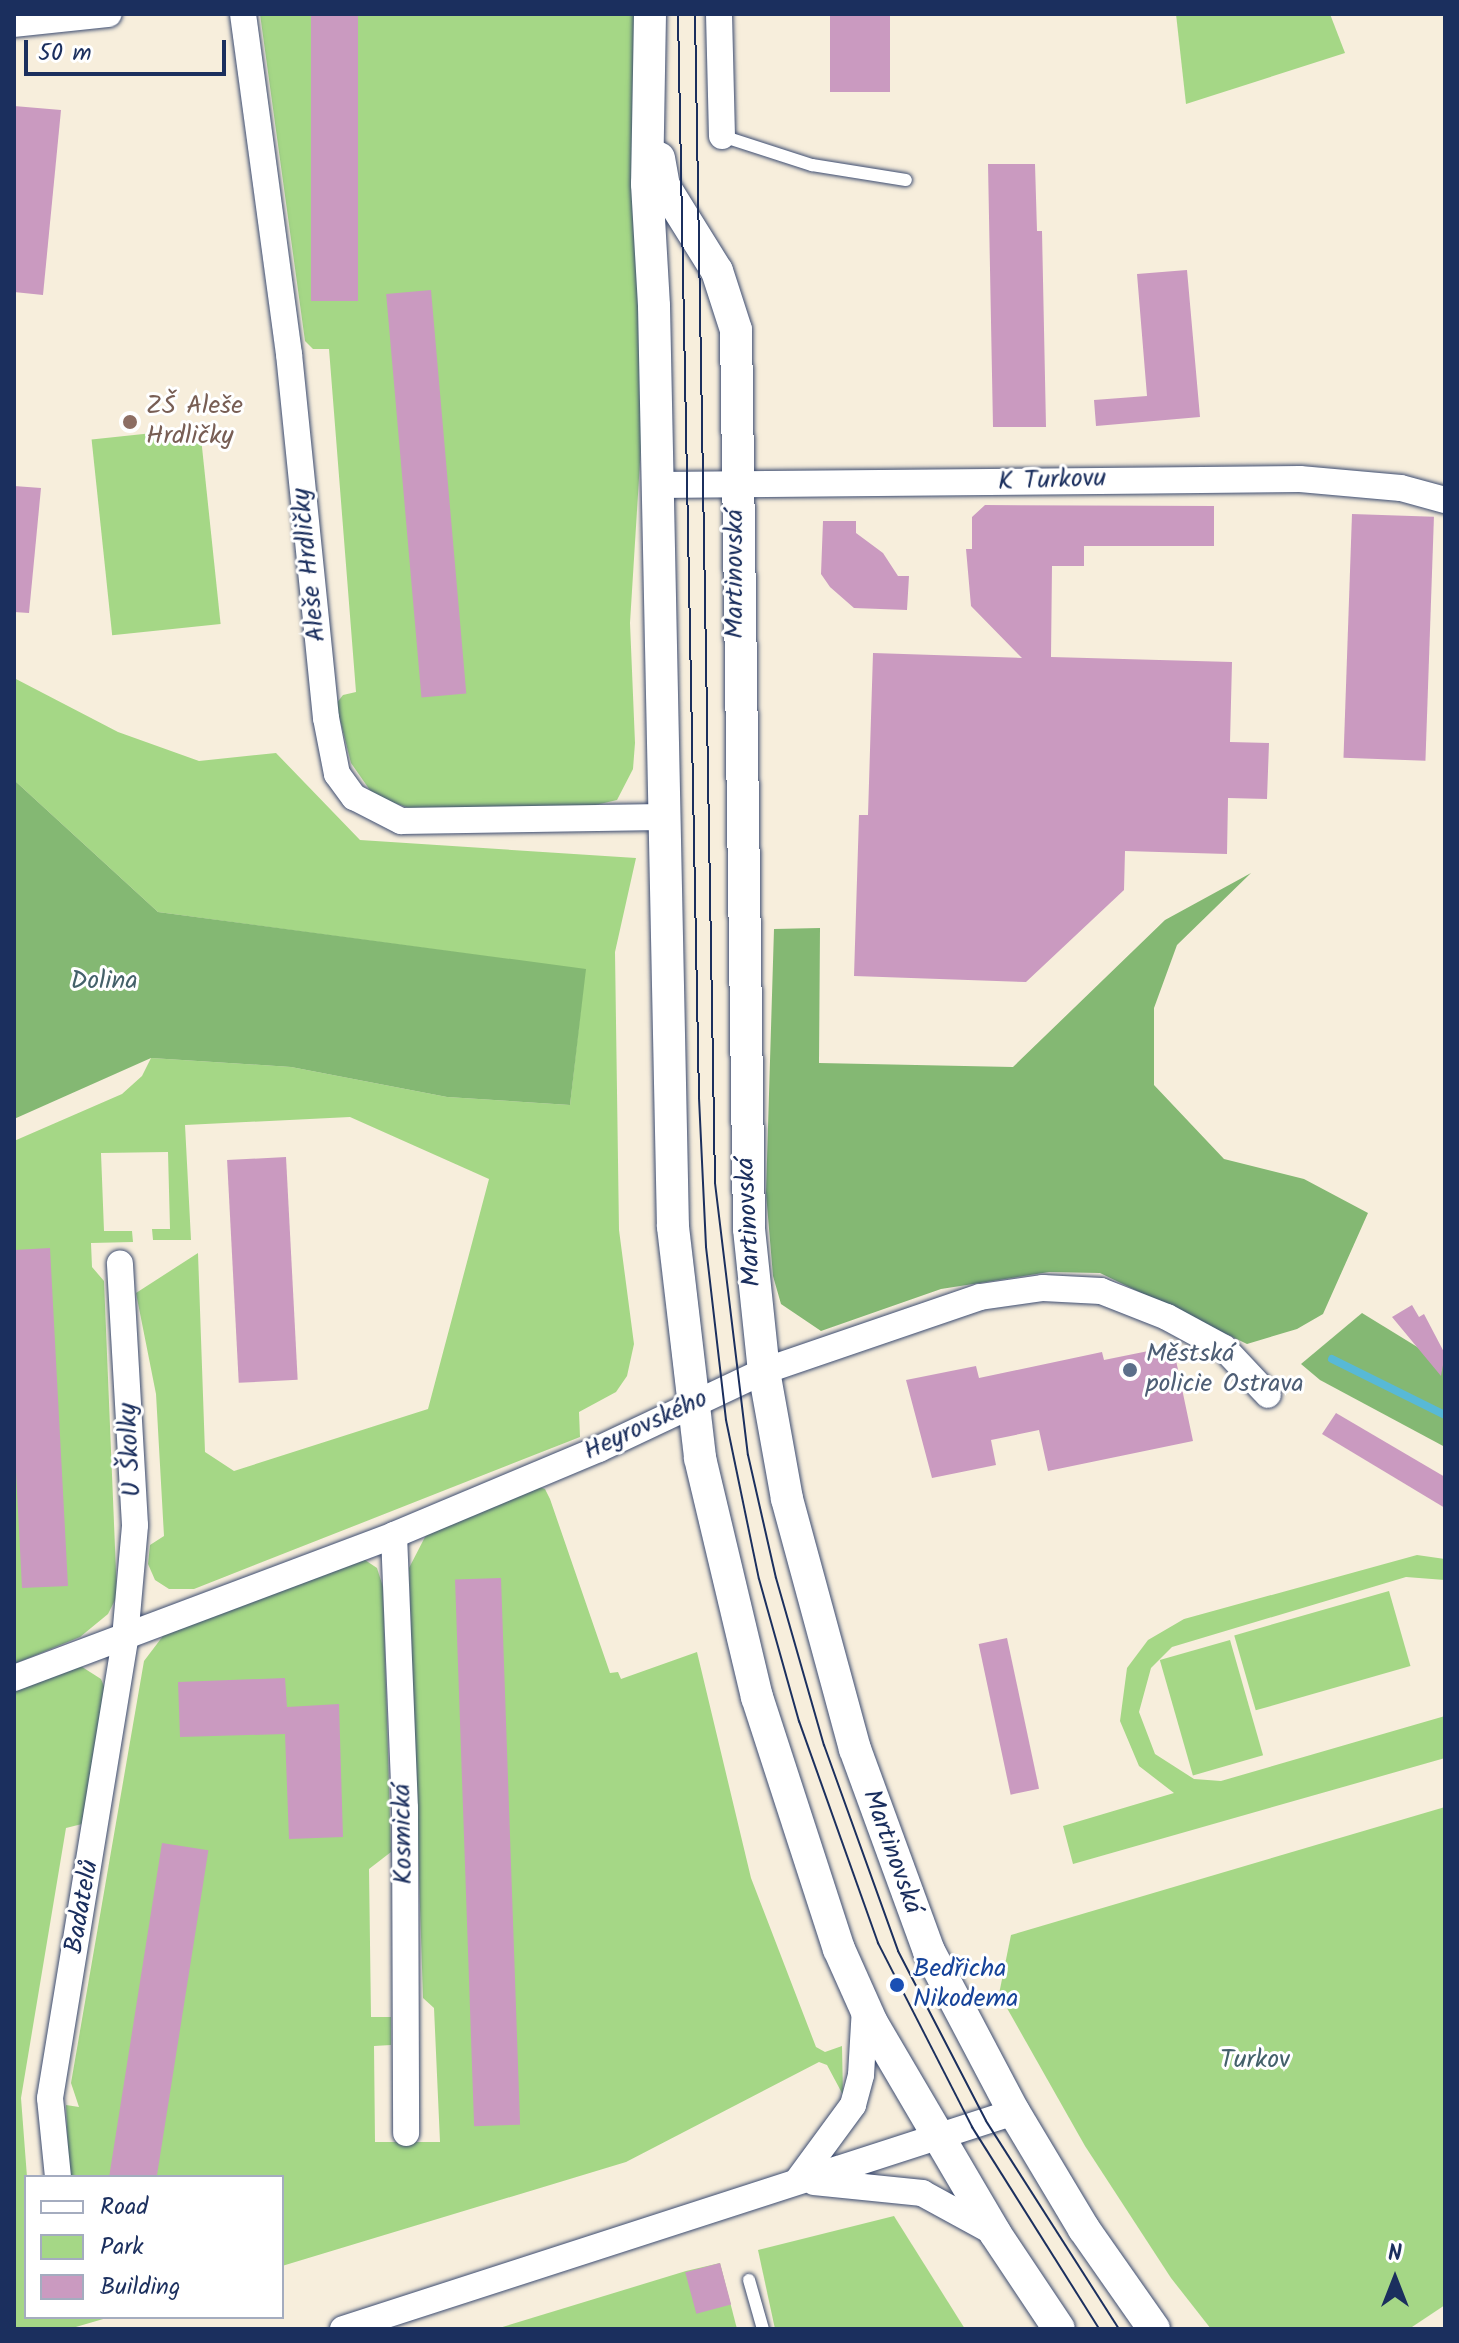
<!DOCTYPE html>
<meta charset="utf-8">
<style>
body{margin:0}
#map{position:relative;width:1459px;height:2343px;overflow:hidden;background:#f7eedc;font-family:Kalam,sans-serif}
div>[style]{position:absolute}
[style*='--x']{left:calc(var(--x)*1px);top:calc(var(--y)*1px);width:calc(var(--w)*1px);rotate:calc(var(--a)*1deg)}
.green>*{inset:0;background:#a5d786;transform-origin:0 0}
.forest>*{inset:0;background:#84b873}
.stream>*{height:8px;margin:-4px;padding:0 4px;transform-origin:4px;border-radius:4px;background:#58b9d6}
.building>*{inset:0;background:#ca9ac0;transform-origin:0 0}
.roads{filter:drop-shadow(0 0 2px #3c4c71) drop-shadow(0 0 2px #3c4c71)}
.service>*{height:12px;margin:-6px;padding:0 6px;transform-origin:6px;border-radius:6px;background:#fff}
.minor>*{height:26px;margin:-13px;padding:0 13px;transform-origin:13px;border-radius:13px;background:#fff}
.tertiary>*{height:32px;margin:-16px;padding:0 16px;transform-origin:16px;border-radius:16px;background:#fff}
.tram>*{height:2px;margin:-1px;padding:0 1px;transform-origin:1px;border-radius:1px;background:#1b2f5e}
.dots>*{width:22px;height:22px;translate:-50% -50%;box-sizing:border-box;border:4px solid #fff;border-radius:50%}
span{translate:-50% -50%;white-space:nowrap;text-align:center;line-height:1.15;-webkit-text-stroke:6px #fff;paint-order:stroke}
.education-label{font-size:26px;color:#785e54}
.left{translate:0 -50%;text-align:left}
.street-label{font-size:26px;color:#1b2f5e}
.park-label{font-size:26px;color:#44616a}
.service-label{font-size:26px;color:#4e5e75}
.transit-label{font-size:26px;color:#164399}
.frame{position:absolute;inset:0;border:16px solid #1b2f5e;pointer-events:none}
.legend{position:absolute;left:24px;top:2175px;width:260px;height:144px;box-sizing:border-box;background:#fff;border:2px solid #a4acbf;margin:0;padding:10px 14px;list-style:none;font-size:24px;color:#1b2f5e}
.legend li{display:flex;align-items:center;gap:16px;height:40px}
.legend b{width:40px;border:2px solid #a4acbf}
.north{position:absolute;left:1355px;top:2239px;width:80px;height:80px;-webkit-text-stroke:6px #fff;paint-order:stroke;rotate:0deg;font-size:22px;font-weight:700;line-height:32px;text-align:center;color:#1b2f5e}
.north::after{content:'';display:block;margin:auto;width:28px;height:36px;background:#1b2f5e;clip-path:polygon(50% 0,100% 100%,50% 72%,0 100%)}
.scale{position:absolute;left:24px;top:40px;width:202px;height:36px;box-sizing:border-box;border:4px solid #1b2f5e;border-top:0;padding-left:10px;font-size:24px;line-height:28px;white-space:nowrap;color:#1b2f5e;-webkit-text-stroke:6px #fff;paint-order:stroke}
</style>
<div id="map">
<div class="green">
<div style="clip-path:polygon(260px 14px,634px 14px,642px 430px,630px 623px,635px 743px,633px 769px,617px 800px,587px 807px,409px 808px,374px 796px,351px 763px,336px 704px,343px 695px,356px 692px,329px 349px,313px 349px,305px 341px)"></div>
<div style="clip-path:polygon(1176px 14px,1330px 14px,1345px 53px,1186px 104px)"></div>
<div style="left:200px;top:428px;width:197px;height:109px;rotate:84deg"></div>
<div style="clip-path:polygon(14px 678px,118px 732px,199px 761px,276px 753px,360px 840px,636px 858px,615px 952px,619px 1230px,634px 1344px,627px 1376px,616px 1392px,579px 1412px,580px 1437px,194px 1589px,169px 1589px,155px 1580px,148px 1564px,150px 1545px,164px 1536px,156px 1394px,136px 1293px,198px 1253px,205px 1452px,234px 1471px,428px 1409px,489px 1179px,350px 1117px,185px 1125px,191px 1240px,153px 1240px,152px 1229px,170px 1229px,168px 1152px,101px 1153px,104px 1231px,132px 1231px,133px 1242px,91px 1243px,92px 1267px,104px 1281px,117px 1596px,108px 1614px,80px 1637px,14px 1664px,14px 1141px,122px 1094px,142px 1076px,151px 1058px,291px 1067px,447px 1097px,570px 1105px,585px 970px,158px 912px,14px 780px)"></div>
<div style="clip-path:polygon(531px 1484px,545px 1489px,550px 1499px,610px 1673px,618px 1672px,621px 1679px,697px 1652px,751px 1878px,816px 2047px,825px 2052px,842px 2046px,843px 2095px,827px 2065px,819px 2062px,626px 2162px,282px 2266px,282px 2177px,69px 2177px,66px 2105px,79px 2107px,71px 2083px,144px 1661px,166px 1632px,359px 1556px,377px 1568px,383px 1587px,391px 1852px,369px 1869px,371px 2017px,391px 2017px,391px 2045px,374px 2046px,375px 2142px,440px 2142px,434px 2008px,423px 1998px,409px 1568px,425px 1537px,447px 1517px)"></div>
<div style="clip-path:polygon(1417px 1555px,1445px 1559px,1445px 1580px,1406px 1577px,1172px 1647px,1151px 1668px,1139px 1712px,1155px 1754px,1194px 1779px,1221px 1781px,1445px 1716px,1445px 1758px,1073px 1864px,1063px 1826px,1174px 1793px,1139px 1766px,1120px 1721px,1127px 1668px,1148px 1640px,1184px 1619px)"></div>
<div style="left:1389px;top:1591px;width:78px;height:161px;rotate:74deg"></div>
<div style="left:1230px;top:1640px;width:120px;height:73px;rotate:74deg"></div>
<div style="clip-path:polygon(79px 1665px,101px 1679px,110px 1701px,82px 1824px,66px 1828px,21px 2098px,27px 2177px,26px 2317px,110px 2317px,69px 2329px,14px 2329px,14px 1692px)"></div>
<div style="clip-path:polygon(1445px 1807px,1445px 2305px,1409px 2329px,1211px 2329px,1171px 2278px,1085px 2146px,999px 1994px,1011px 1935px)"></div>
<div style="clip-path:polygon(894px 2216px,965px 2329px,775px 2329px,758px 2250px)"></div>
<div style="clip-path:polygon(720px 2263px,737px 2329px,496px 2329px,686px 2271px)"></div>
</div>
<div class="forest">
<div style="clip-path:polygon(14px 780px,158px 912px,586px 969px,570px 1105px,447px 1097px,291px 1067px,151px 1058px,14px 1119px)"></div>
<div style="clip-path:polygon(1251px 873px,1177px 945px,1154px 1008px,1154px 1085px,1224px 1159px,1304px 1179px,1368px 1213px,1323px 1314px,1297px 1329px,1247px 1344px,1100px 1273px,1049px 1272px,941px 1289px,821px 1331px,781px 1304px,773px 1276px,766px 1193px,774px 929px,820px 928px,819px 1063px,1013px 1067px,1165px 920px)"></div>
<div style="clip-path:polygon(1362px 1313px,1445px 1364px,1445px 1447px,1320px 1380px,1301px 1364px)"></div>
</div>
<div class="stream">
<div style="--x:1332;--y:1359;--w:126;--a:26.4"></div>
</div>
<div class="building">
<div style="left:311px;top:14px;width:47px;height:287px"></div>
<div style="left:830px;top:14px;width:60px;height:78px"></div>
<div style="clip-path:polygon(14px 106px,61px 110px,43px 295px,14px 292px)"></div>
<div style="clip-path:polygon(988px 164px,1035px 164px,1037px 231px,1042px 231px,1046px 427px,993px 427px)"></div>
<div style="clip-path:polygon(1187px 270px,1200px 417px,1096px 426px,1094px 400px,1147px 396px,1137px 274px)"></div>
<div style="left:431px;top:290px;width:405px;height:45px;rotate:85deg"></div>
<div style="clip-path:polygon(14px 486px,41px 488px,29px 613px,14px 612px)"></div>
<div style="clip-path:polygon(985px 505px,1214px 506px,1214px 546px,1084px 546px,1084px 566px,1052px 566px,1051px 657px,1232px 662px,1230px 742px,1269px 743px,1267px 799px,1228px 798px,1227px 854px,1125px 851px,1124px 890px,1026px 982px,854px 976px,859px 815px,868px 815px,873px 653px,1022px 658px,971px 606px,966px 549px,972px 549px,972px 517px)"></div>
<div style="left:1352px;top:514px;width:82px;height:244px;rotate:2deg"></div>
<div style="clip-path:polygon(823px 521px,856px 521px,856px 533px,883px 553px,898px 576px,909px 576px,907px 610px,854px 608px,830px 587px,821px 574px)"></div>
<div style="left:286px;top:1157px;width:223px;height:59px;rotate:87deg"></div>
<div style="clip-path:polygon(50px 1248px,68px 1586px,22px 1588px,14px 1433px,14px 1250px)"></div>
<div style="clip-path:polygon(1412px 1305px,1419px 1317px,1424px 1314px,1445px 1354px,1441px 1376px,1392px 1317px)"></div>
<div style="clip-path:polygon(1173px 1346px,1193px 1441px,1048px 1471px,1039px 1430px,991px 1440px,996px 1465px,932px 1478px,906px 1380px,976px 1366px,979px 1378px,1102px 1352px,1104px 1360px)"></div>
<div style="clip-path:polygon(1336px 1413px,1445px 1477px,1445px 1508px,1322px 1434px)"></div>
<div style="left:501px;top:1578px;width:547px;height:46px;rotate:88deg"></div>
<div style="left:1007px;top:1638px;width:154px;height:29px;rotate:78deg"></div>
<div style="clip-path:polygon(285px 1678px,287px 1707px,339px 1704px,343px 1837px,289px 1839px,285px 1734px,180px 1737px,178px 1682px)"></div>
<div style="left:162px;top:1843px;width:47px;height:338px;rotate:9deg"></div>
<div style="left:720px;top:2263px;width:43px;height:36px;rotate:75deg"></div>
</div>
<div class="roads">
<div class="service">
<div style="--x:722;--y:136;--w:95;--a:17.9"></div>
<div style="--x:812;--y:165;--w:95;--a:9.1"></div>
<div style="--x:749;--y:2280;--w:51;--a:74.1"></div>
</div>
<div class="minor">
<div style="--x:243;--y:14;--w:343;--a:82.3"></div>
<div style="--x:289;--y:354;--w:366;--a:84.2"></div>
<div style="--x:326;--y:718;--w:57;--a:78.9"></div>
<div style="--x:337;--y:774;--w:29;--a:54"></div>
<div style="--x:354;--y:797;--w:53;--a:27.1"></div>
<div style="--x:401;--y:821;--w:262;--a:-0.9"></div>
<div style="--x:719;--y:14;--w:122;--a:88.6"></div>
<div style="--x:14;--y:24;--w:95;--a:-6.1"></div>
<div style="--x:657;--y:485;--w:643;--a:-0.53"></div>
<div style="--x:1300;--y:479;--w:101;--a:5.1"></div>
<div style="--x:1401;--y:488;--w:46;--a:15.3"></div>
<div style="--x:394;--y:1535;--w:273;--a:87.7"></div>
<div style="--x:405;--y:1808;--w:325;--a:89.8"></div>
<div style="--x:14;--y:1678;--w:406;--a:-20.6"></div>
<div style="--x:394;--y:1535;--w:222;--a:-22.8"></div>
<div style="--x:599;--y:1449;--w:183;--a:-25.3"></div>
<div style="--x:764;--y:1371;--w:228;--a:-18.9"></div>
<div style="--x:980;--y:1297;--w:64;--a:-8.1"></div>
<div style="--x:1043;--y:1288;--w:58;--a:3"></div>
<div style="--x:1101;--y:1291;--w:71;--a:21.5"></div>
<div style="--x:1167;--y:1317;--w:65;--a:28.5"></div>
<div style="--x:1224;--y:1348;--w:64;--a:46.9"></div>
<div style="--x:58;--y:2177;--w:79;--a:-95.8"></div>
<div style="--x:50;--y:2098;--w:466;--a:-80.7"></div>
<div style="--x:125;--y:1638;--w:113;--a:-84.9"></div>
<div style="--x:135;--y:1525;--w:262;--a:-93.3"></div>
<div style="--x:798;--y:2180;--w:93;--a:-53.7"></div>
<div style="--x:853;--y:2105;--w:31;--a:-75"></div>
<div style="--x:861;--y:2075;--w:68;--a:-86.6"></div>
<div style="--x:814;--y:2182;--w:109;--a:5.8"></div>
<div style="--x:922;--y:2193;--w:83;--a:28.7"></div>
<div style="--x:343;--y:2329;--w:705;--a:-17.92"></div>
</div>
<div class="tertiary">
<div style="--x:650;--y:14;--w:170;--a:91"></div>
<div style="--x:647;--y:184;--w:122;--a:86.7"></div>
<div style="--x:654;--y:306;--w:921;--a:88.82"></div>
<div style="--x:673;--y:1227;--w:233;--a:83.3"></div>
<div style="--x:700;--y:1458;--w:246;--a:76.6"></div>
<div style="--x:757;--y:1697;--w:265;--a:72"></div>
<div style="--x:839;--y:1949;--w:81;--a:66"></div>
<div style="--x:872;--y:2023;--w:243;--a:59.6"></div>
<div style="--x:995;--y:2233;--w:115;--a:56.3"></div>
<div style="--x:659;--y:158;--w:28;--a:80"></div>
<div style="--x:664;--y:186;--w:100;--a:58.1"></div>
<div style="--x:717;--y:271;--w:62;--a:72.1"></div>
<div style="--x:736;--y:330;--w:899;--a:89.17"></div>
<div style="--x:749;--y:1229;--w:143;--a:84"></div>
<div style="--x:764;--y:1371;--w:130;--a:79.8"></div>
<div style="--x:787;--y:1499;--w:259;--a:74.8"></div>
<div style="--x:855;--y:1749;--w:215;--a:69.9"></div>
<div style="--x:929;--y:1951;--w:182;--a:62.2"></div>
<div style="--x:1014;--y:2112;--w:136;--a:59.1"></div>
<div style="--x:1084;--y:2229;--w:122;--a:55"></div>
</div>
</div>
<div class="tram">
<div style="--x:678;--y:14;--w:1084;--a:88.89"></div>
<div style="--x:699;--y:1098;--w:149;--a:87.3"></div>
<div style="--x:706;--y:1247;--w:174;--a:83.4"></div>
<div style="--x:726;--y:1420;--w:162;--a:78.3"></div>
<div style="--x:759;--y:1579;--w:148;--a:74.3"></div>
<div style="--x:799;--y:1721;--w:236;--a:70.4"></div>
<div style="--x:878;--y:1943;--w:207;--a:62.9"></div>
<div style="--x:972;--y:2127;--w:239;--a:57.8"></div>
<div style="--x:695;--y:14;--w:1169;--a:89.02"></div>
<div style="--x:715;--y:1183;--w:274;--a:83.1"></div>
<div style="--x:748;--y:1455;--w:126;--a:77.2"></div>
<div style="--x:776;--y:1578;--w:174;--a:74"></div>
<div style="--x:824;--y:1745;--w:219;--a:70.2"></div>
<div style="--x:898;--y:1951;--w:191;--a:62.6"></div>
<div style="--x:986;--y:2121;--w:247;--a:57.4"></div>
</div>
<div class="dots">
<div style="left:130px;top:422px;background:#8d6e63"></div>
<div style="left:1130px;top:1370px;background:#5c6f8a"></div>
<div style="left:897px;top:1985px;background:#1a4fb4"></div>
</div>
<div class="education-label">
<span class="left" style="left:146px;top:422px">ZŠ Aleše<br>Hrdličky</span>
</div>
<div class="street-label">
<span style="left:1052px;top:481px;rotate:-2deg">K Turkovu</span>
<span style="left:310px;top:565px;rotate:-96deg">Aleše Hrdličky</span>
<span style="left:736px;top:574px;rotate:-90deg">Martinovská</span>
<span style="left:750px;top:1222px;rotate:-93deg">Martinovská</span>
<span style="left:646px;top:1426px;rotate:-25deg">Heyrovského</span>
<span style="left:131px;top:1450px;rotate:-93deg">U Školky</span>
<span style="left:404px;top:1834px;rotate:-91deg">Kosmická</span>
<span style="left:891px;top:1852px;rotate:70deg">Martinovská</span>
<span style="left:83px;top:1907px;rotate:-80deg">Badatelů</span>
</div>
<div class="park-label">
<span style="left:104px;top:982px">Dolina</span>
<span style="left:1255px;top:2061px">Turkov</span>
</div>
<div class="service-label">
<span class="left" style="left:1146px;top:1370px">Městská<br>policie Ostrava</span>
</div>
<div class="transit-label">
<span class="left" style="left:913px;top:1985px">Bedřicha<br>Nikodema</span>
</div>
<div class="frame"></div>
<ul class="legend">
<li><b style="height:10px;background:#fff"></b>Road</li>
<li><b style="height:22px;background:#a5d786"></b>Park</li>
<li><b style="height:22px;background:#ca9ac0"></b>Building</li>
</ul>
<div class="north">N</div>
<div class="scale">50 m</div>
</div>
